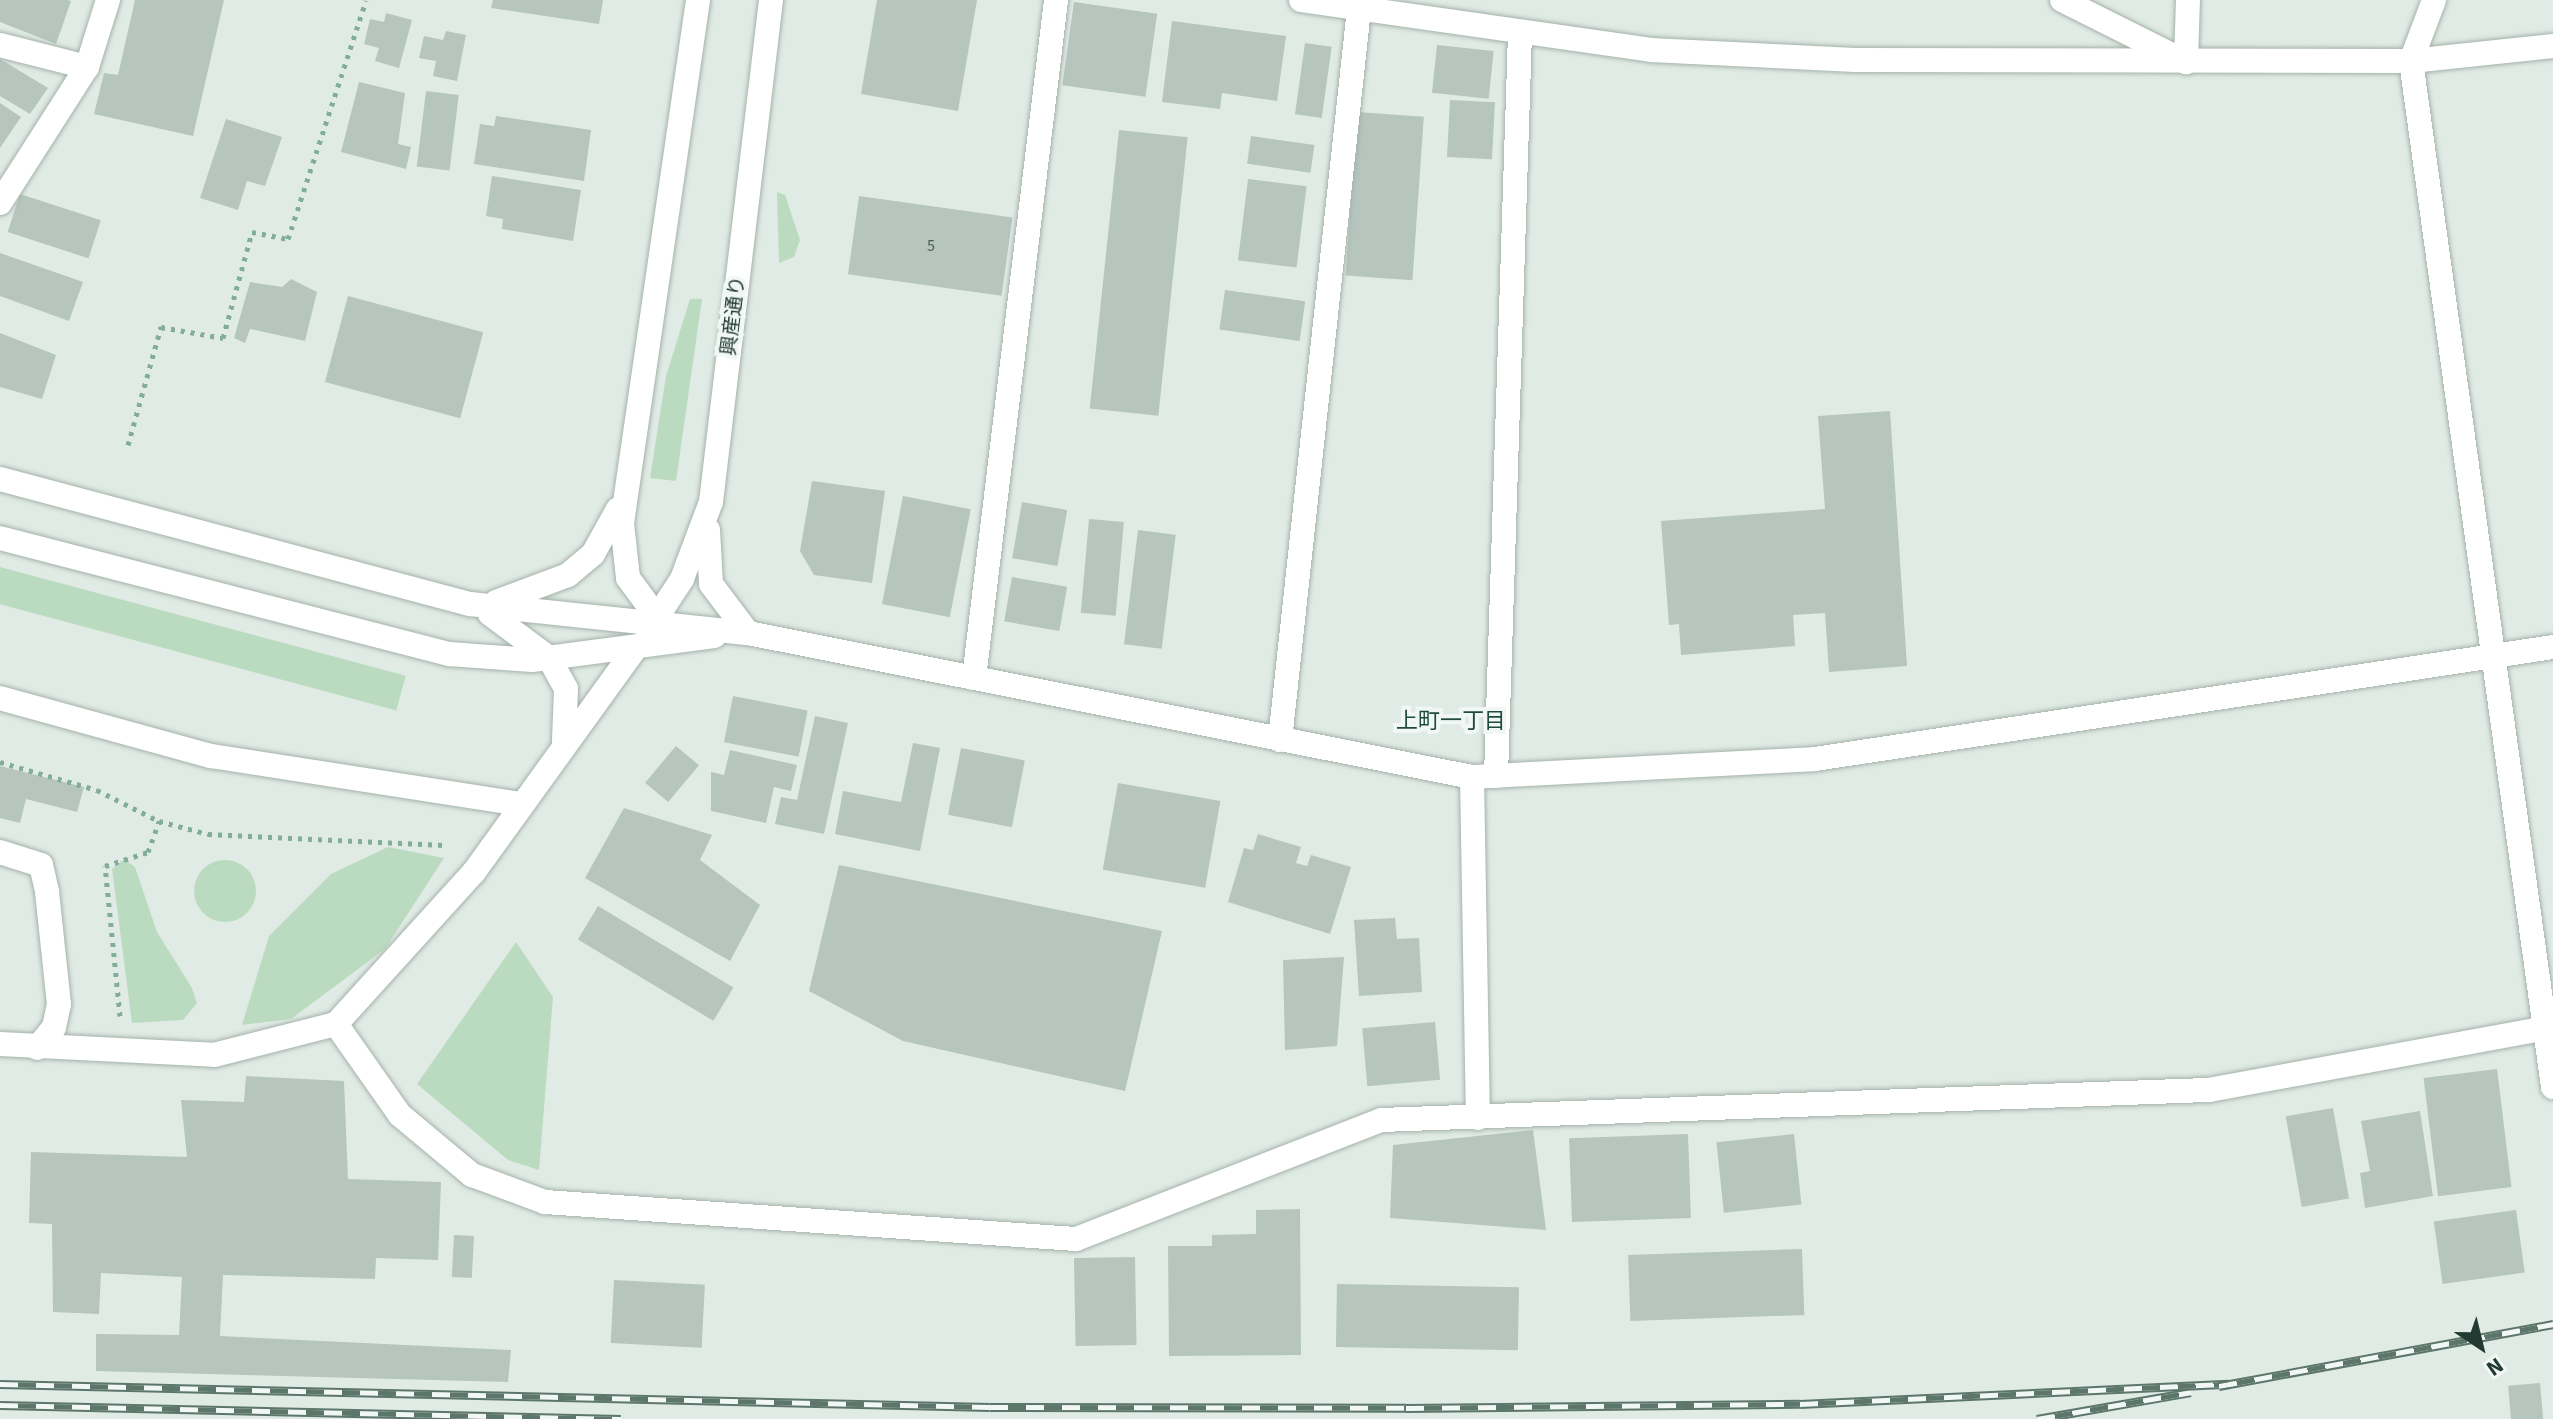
<!DOCTYPE html>
<meta charset="utf-8">
<style>
body{margin:0}
#map{position:relative;width:2553px;height:1419px;overflow:hidden;background:#e1ebe5;font-family:"Source Sans 3","Noto Sans JP",sans-serif}
div>[style]{position:absolute}
[style*='--x']{left:calc(var(--x)*1px);top:calc(var(--y)*1px);width:calc(var(--w)*1px);rotate:calc(var(--a)*1deg)}
.green>*{inset:0;background:#bbdbc0;transform-origin:0 0}
.round{border-radius:50%}
.building>*{inset:0;background:#b6c5be;transform-origin:0 0}
.path>*{height:5px;margin-top:-2.5px;transform-origin:0;background:repeating-linear-gradient(90deg,#83ad9b 0 4px,transparent 0 10px)}
.roads{filter:drop-shadow(0 0 2px #a4b2ab) drop-shadow(0 0 2px #a4b2ab)}
.lane>*{height:24px;margin:-12px;padding:0 12px;transform-origin:12px;border-radius:12px;background:#fff}
.street>*{height:24px;margin:-12px;padding:0 12px;transform-origin:12px;border-radius:12px;background:#fff}
.secondary>*{height:24px;margin:-12px;padding:0 12px;transform-origin:12px;border-radius:12px;background:#fff}
.rail>*{height:9px;margin-top:-4.5px;transform-origin:0;background:repeating-linear-gradient(90deg,#f1f7f4 0 18px,#5d766c 0 36px);box-sizing:border-box;border-block:2px solid #5d766c}
span{translate:-50% -50%;white-space:nowrap;text-align:center;line-height:1.15;-webkit-text-stroke:8px #f1f7f4;paint-order:stroke}
.number-label{font-size:16px;color:#475d54}
.number-label span{-webkit-text-stroke-width:0}
.street-label{font-size:20px;color:#223a31}
.neighbourhood-label{font-size:22px;color:#1f4b3b}
.north{position:absolute;left:2441px;top:1307px;width:80px;height:80px;-webkit-text-stroke:6px #f1f7f4;paint-order:stroke;rotate:145deg;font-size:22px;font-weight:700;line-height:32px;text-align:center;color:#223a31}
.north::after{content:'';display:block;margin:auto;width:28px;height:36px;background:#223a31;clip-path:polygon(50% 0,100% 100%,50% 72%,0 100%)}
</style>
<div id="map">
<div class="green">
<div style="clip-path:polygon(777px 192px,785px 195px,800px 240px,794px 257px,779px 263px)"></div>
<div style="clip-path:polygon(690px 299px,702px 299px,676px 481px,650px 478px,666px 376px)"></div>
<div style="left:0;top:567px;width:420px;height:36px;rotate:15deg"></div>
<div style="clip-path:polygon(388px 847px,444px 858px,385px 949px,291px 1019px,242px 1025px,269px 936px,331px 874px)"></div>
<div style="clip-path:polygon(124px 859px,135px 867px,157px 932px,192px 988px,197px 1003px,183px 1020px,132px 1023px,112px 869px)"></div>
<div class="round" style="left:194px;top:860px;width:62px;height:62px"></div>
<div style="clip-path:polygon(516px 942px,553px 997px,539px 1170px,508px 1160px,417px 1084px)"></div>
</div>
<div class="building">
<div style="clip-path:polygon(0 0,68px 0,71px 1px,56px 44px,0 22px)"></div>
<div style="clip-path:polygon(135px 0,224px 0,193px 136px,94px 114px,104px 73px,118px 75px)"></div>
<div style="clip-path:polygon(493px 0,603px 0,599px 24px,491px 8px)"></div>
<div style="clip-path:polygon(877px 0,977px 0,958px 111px,861px 94px)"></div>
<div style="left:1074px;top:2px;width:84px;height:84px;rotate:8deg"></div>
<div style="clip-path:polygon(386px 13px,412px 20px,399px 68px,375px 61px,379px 48px,364px 44px,370px 19px,384px 22px)"></div>
<div style="clip-path:polygon(1172px 21px,1286px 36px,1277px 101px,1222px 93px,1220px 109px,1162px 102px)"></div>
<div style="clip-path:polygon(446px 31px,466px 35px,457px 81px,433px 76px,436px 61px,419px 58px,424px 36px,443px 40px)"></div>
<div style="left:1305px;top:43px;width:27px;height:72px;rotate:8deg"></div>
<div style="left:1437px;top:45px;width:57px;height:48px;rotate:6deg"></div>
<div style="clip-path:polygon(0 59px,48px 88px,30px 114px,0 96px)"></div>
<div style="clip-path:polygon(359px 82px,405px 93px,398px 144px,411px 147px,406px 169px,341px 152px)"></div>
<div style="left:426px;top:91px;width:33px;height:76px;rotate:7deg"></div>
<div style="left:1450px;top:100px;width:45px;height:57px;rotate:3deg"></div>
<div style="clip-path:polygon(0 103px,21px 117px,0 148px)"></div>
<div style="left:1357px;top:112px;width:67px;height:164px;rotate:4deg"></div>
<div style="clip-path:polygon(496px 116px,591px 130px,584px 181px,474px 164px,480px 124px,494px 126px)"></div>
<div style="clip-path:polygon(226px 119px,282px 137px,265px 186px,247px 181px,238px 210px,200px 198px)"></div>
<div style="left:1119px;top:130px;width:69px;height:280px;rotate:6deg"></div>
<div style="left:1251px;top:136px;width:64px;height:28px;rotate:8deg"></div>
<div style="clip-path:polygon(492px 176px,581px 190px,573px 241px,502px 229px,503px 219px,486px 216px)"></div>
<div style="left:1248px;top:179px;width:59px;height:82px;rotate:7deg"></div>
<div style="left:20px;top:194px;width:85px;height:40px;rotate:18deg"></div>
<div style="left:859px;top:196px;width:155px;height:79px;rotate:8deg"></div>
<div style="clip-path:polygon(0 253px,83px 282px,69px 321px,0 296px)"></div>
<div style="clip-path:polygon(291px 279px,317px 292px,305px 341px,250px 329px,245px 343px,234px 338px,250px 282px,282px 287px)"></div>
<div style="left:1225px;top:290px;width:81px;height:40px;rotate:8deg"></div>
<div style="left:348px;top:296px;width:140px;height:89px;rotate:15deg"></div>
<div style="clip-path:polygon(0 333px,56px 355px,42px 399px,0 387px)"></div>
<div style="clip-path:polygon(1890px 411px,1907px 666px,1829px 672px,1825px 613px,1793px 615px,1795px 646px,1681px 655px,1679px 624px,1669px 625px,1661px 521px,1825px 509px,1818px 416px)"></div>
<div style="clip-path:polygon(812px 481px,885px 491px,872px 583px,814px 575px,800px 551px)"></div>
<div style="left:903px;top:496px;width:69px;height:110px;rotate:11deg"></div>
<div style="left:1022px;top:502px;width:46px;height:57px;rotate:10deg"></div>
<div style="left:1089px;top:519px;width:35px;height:94px;rotate:5deg"></div>
<div style="left:1138px;top:530px;width:38px;height:115px;rotate:7deg"></div>
<div style="left:1012px;top:577px;width:56px;height:45px;rotate:10deg"></div>
<div style="left:733px;top:696px;width:76px;height:47px;rotate:11deg"></div>
<div style="clip-path:polygon(815px 716px,848px 723px,824px 834px,775px 824px,781px 797px,797px 800px)"></div>
<div style="clip-path:polygon(913px 743px,940px 748px,920px 851px,835px 834px,843px 791px,901px 802px)"></div>
<div style="left:676px;top:746px;width:30px;height:48px;rotate:40deg"></div>
<div style="left:961px;top:748px;width:65px;height:68px;rotate:11deg"></div>
<div style="clip-path:polygon(730px 750px,797px 765px,791px 791px,774px 787px,766px 823px,711px 811px,711px 772px,724px 775px)"></div>
<div style="clip-path:polygon(0 766px,84px 787px,77px 812px,26px 799px,20px 823px,0 818px)"></div>
<div style="left:1118px;top:783px;width:104px;height:88px;rotate:10deg"></div>
<div style="clip-path:polygon(624px 808px,712px 835px,700px 860px,760px 905px,730px 961px,585px 878px)"></div>
<div style="clip-path:polygon(1258px 834px,1301px 847px,1296px 863px,1307px 866px,1311px 855px,1351px 867px,1330px 934px,1228px 902px,1244px 848px,1253px 850px)"></div>
<div style="clip-path:polygon(839px 865px,1162px 931px,1125px 1091px,903px 1041px,809px 991px)"></div>
<div style="left:598px;top:906px;width:158px;height:39px;rotate:31deg"></div>
<div style="clip-path:polygon(1395px 918px,1397px 939px,1419px 938px,1422px 992px,1359px 996px,1354px 920px)"></div>
<div style="clip-path:polygon(1344px 957px,1337px 1046px,1285px 1050px,1283px 960px)"></div>
<div style="left:1435px;top:1022px;width:58px;height:73px;rotate:85deg"></div>
<div style="left:2497px;top:1069px;width:119px;height:74px;rotate:83deg"></div>
<div style="clip-path:polygon(246px 1076px,344px 1081px,348px 1179px,441px 1182px,438px 1260px,376px 1258px,375px 1279px,223px 1275px,220px 1336px,511px 1350px,508px 1382px,96px 1371px,96px 1334px,179px 1335px,182px 1277px,101px 1273px,99px 1314px,53px 1312px,52px 1224px,29px 1223px,31px 1152px,187px 1157px,181px 1100px,244px 1102px)"></div>
<div style="left:2333px;top:1108px;width:92px;height:48px;rotate:80deg"></div>
<div style="clip-path:polygon(2420px 1111px,2433px 1196px,2365px 1208px,2360px 1173px,2370px 1171px,2361px 1121px)"></div>
<div style="clip-path:polygon(1533px 1130px,1546px 1230px,1390px 1218px,1393px 1145px)"></div>
<div style="left:1688px;top:1134px;width:84px;height:119px;rotate:88deg"></div>
<div style="left:1794px;top:1134px;width:71px;height:78px;rotate:84deg"></div>
<div style="clip-path:polygon(1300px 1209px,1301px 1355px,1169px 1356px,1168px 1246px,1212px 1246px,1212px 1235px,1256px 1234px,1256px 1210px)"></div>
<div style="left:2516px;top:1210px;width:63px;height:83px;rotate:82deg"></div>
<div style="left:454px;top:1235px;width:20px;height:42px;rotate:3deg"></div>
<div style="left:1802px;top:1249px;width:66px;height:174px;rotate:88deg"></div>
<div style="left:1135px;top:1257px;width:88px;height:61px;rotate:89deg"></div>
<div style="left:614px;top:1280px;width:91px;height:63px;rotate:3deg"></div>
<div style="left:1337px;top:1284px;width:182px;height:63px;rotate:1deg"></div>
<div style="left:2540px;top:1383px;width:36px;height:32px;rotate:85deg"></div>
</div>
<div class="path">
<div style="--x:128;--y:445;--w:123;--a:-74.4"></div>
<div style="--x:161;--y:327;--w:63;--a:10.1"></div>
<div style="--x:223;--y:338;--w:110;--a:-74.7"></div>
<div style="--x:252;--y:232;--w:37;--a:11"></div>
<div style="--x:288;--y:239;--w:251;--a:-71.9"></div>
<div style="--x:0;--y:762;--w:101;--a:16.1"></div>
<div style="--x:97;--y:790;--w:69;--a:26.6"></div>
<div style="--x:120;--y:1016;--w:151;--a:-95.7"></div>
<div style="--x:105;--y:866;--w:45;--a:-18"></div>
<div style="--x:148;--y:852;--w:33;--a:-70"></div>
<div style="--x:159;--y:821;--w:51;--a:14.9"></div>
<div style="--x:208;--y:834;--w:236;--a:2.7"></div>
</div>
<div class="roads">
<div class="lane">
<div style="--x:0;--y:698;--w:219;--a:15.4"></div>
<div style="--x:211;--y:756;--w:315;--a:8.8"></div>
<div style="--x:0;--y:852;--w:43;--a:17.6"></div>
<div style="--x:41;--y:865;--w:28;--a:77"></div>
<div style="--x:47;--y:892;--w:113;--a:83.9"></div>
<div style="--x:59;--y:1004;--w:24;--a:102"></div>
<div style="--x:54;--y:1027;--w:27;--a:129"></div>
</div>
<div class="street">
<div style="--x:2062;--y:0;--w:139;--a:26.6"></div>
<div style="--x:2186;--y:62;--w:62;--a:-88.2"></div>
<div style="--x:0;--y:45;--w:90;--a:14.2"></div>
<div style="--x:2411;--y:61;--w:65;--a:-69.3"></div>
<div style="--x:0;--y:203;--w:161;--a:-57.4"></div>
<div style="--x:87;--y:67;--w:70;--a:-72.6"></div>
<div style="--x:549;--y:658;--w:35;--a:61"></div>
<div style="--x:566;--y:689;--w:53;--a:92.2"></div>
<div style="--x:974;--y:678;--w:683;--a:-83.1"></div>
<div style="--x:1280;--y:740;--w:735;--a:-83.83"></div>
<div style="--x:1496;--y:776;--w:743;--a:-88.15"></div>
<div style="--x:1472;--y:777;--w:341;--a:89"></div>
<div style="--x:336;--y:1024;--w:111;--a:54.9"></div>
<div style="--x:400;--y:1115;--w:94;--a:39.8"></div>
<div style="--x:472;--y:1175;--w:78;--a:20.3"></div>
<div style="--x:545;--y:1202;--w:532;--a:3.99"></div>
<div style="--x:1076;--y:1239;--w:327;--a:-21.3"></div>
<div style="--x:1381;--y:1120;--w:829;--a:-2.08"></div>
<div style="--x:2209;--y:1090;--w:350;--a:-10.4"></div>
<div style="--x:0;--y:1044;--w:214;--a:2.9"></div>
<div style="--x:214;--y:1055;--w:126;--a:-14.3"></div>
<div style="--x:336;--y:1024;--w:205;--a:-47.8"></div>
<div style="--x:474;--y:872;--w:275;--a:-54.2"></div>
</div>
<div class="secondary">
<div style="--x:1301;--y:0;--w:354;--a:8.1"></div>
<div style="--x:1651;--y:50;--w:204;--a:2.8"></div>
<div style="--x:1855;--y:60;--w:556;--a:0.1"></div>
<div style="--x:2411;--y:61;--w:143;--a:-6"></div>
<div style="--x:2411;--y:61;--w:1036;--a:82.12"></div>
<div style="--x:0;--y:479;--w:486;--a:14.9"></div>
<div style="--x:470;--y:604;--w:280;--a:6"></div>
<div style="--x:748;--y:633;--w:738;--a:11.25"></div>
<div style="--x:1472;--y:777;--w:343;--a:-3"></div>
<div style="--x:1815;--y:759;--w:746;--a:-8.63"></div>
<div style="--x:708;--y:530;--w:54;--a:86.8"></div>
<div style="--x:711;--y:584;--w:61;--a:52.9"></div>
<div style="--x:0;--y:538;--w:464;--a:14.5"></div>
<div style="--x:449;--y:654;--w:83;--a:4.1"></div>
<div style="--x:532;--y:660;--w:184;--a:-7.5"></div>
<div style="--x:496;--y:602;--w:77;--a:-20.6"></div>
<div style="--x:568;--y:575;--w:33;--a:-40"></div>
<div style="--x:593;--y:554;--w:51;--a:-60.9"></div>
<div style="--x:490;--y:614;--w:74;--a:36.7"></div>
<div style="--x:662;--y:624;--w:57;--a:-126.5"></div>
<div style="--x:628;--y:578;--w:55;--a:-96.2"></div>
<div style="--x:622;--y:523;--w:528;--a:-81.73"></div>
<div style="--x:648;--y:631;--w:62;--a:-56.8"></div>
<div style="--x:682;--y:579;--w:82;--a:-69.4"></div>
<div style="--x:711;--y:502;--w:506;--a:-83.18"></div>
</div>
</div>
<div class="rail">
<div style="--x:0;--y:1384;--w:990;--a:1.33"></div>
<div style="--x:990;--y:1407;--w:416;--a:0.1"></div>
<div style="--x:1406;--y:1408;--w:394;--a:-0.6"></div>
<div style="--x:1800;--y:1404;--w:429;--a:-2.7"></div>
<div style="--x:2219;--y:1386;--w:340;--a:-10.5"></div>
<div style="--x:0;--y:1405;--w:621;--a:1.29"></div>
<div style="--x:2037;--y:1419;--w:156;--a:-9.9"></div>
</div>
<div class="number-label">
<span style="left:931px;top:246px">5</span>
</div>
<div class="street-label">
<span style="left:734px;top:316px;rotate:-83deg">興産通り</span>
</div>
<div class="neighbourhood-label">
<span style="left:1451px;top:722px">上町一丁目</span>
</div>
<div class="north">N</div>
</div>
